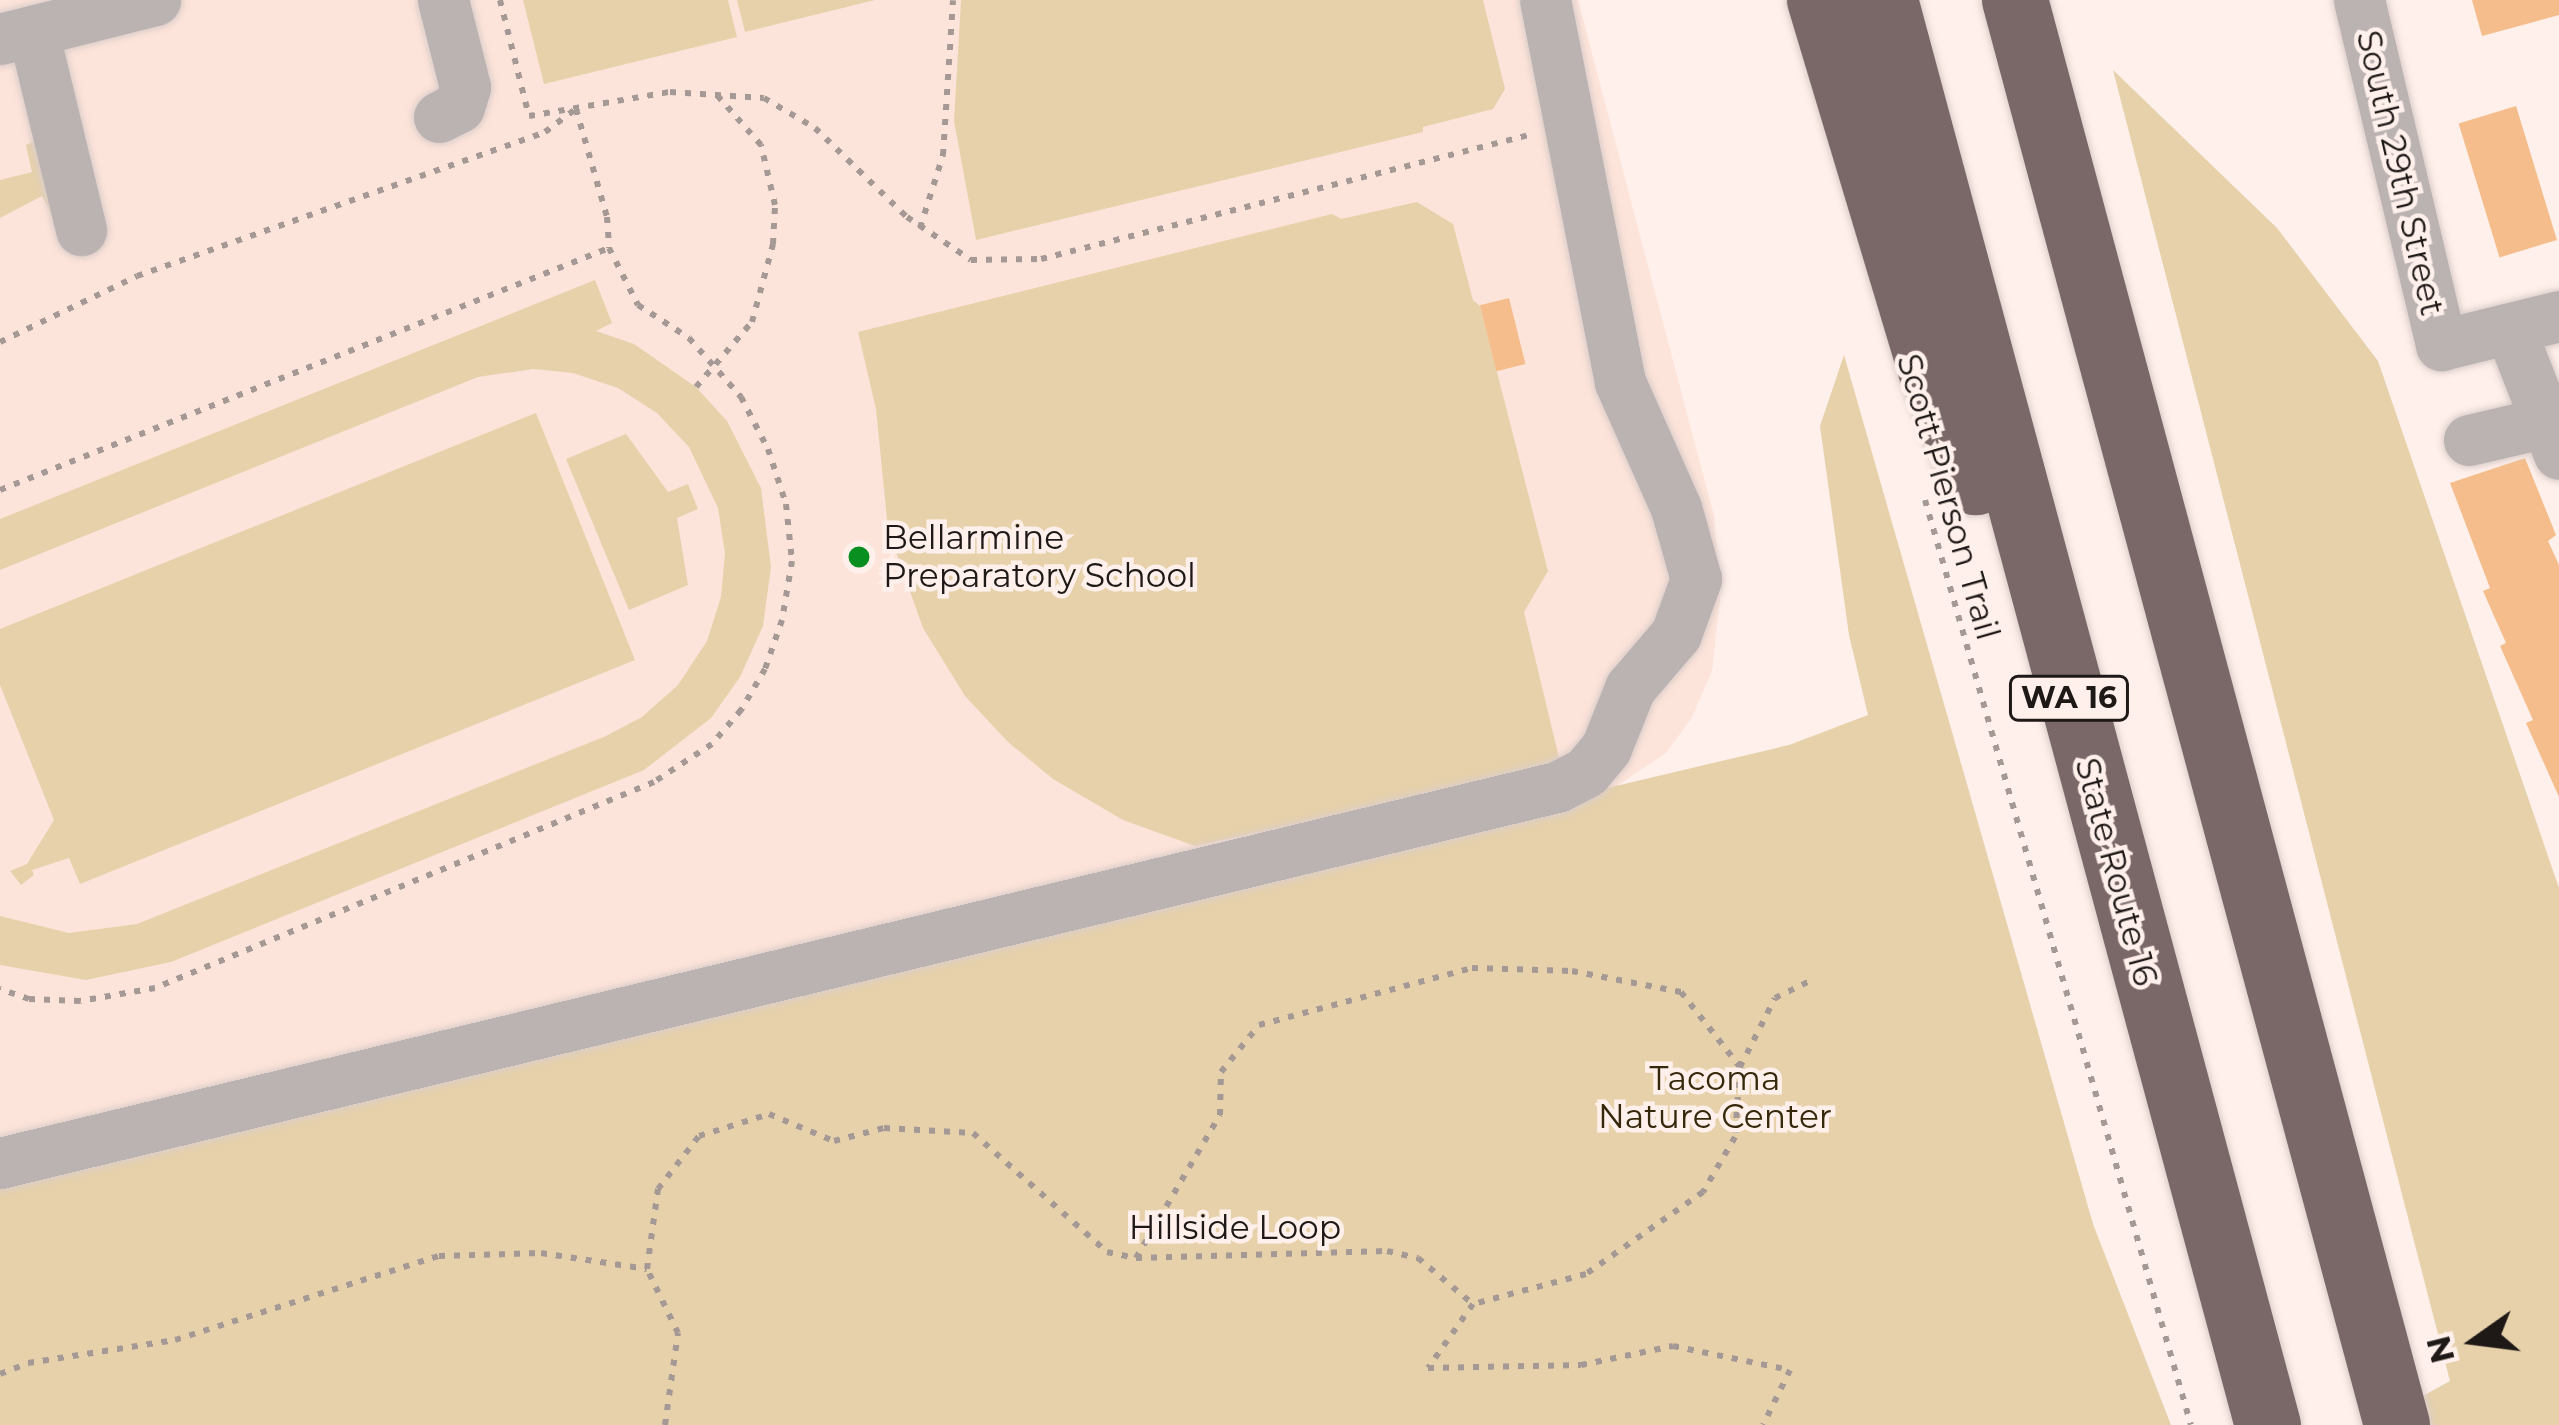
<!DOCTYPE html>
<style>
body{margin:0}
#map{position:relative;width:2559px;height:1425px;overflow:hidden;background:#fff0eb;font-family:Montserrat,sans-serif}
div>[style]{position:absolute}
[style*='--x']{left:calc(var(--x)*1px);top:calc(var(--y)*1px);width:calc(var(--w)*1px);rotate:calc(var(--a)*1deg)}
.built>*{inset:0;background:#fde4da}
.green>*{inset:0;background:#e6d1ab}
.building>*{inset:0;background:#f5bd8b;transform-origin:0 0}
.path>*{height:6px;margin-top:-3px;transform-origin:0;background:repeating-linear-gradient(90deg,#a59996 0 6px,transparent 0 15px)}
.roads{filter:drop-shadow(0 0 3px #dbcdc9) drop-shadow(0 0 3px #dbcdc9)}
.minor>*{height:51px;margin:-25.5px;padding:0 25.5px;transform-origin:25.5px;border-radius:25.5px;background:#bbb2b2}
.highway>*{height:66px;margin:-33px;padding:0 33px;transform-origin:33px;border-radius:33px;background:#796867}
.dots>*{width:33px;height:33px;translate:-50% -50%;box-sizing:border-box;border:6px solid #fff0eb;border-radius:50%}
span{translate:-50% -50%;white-space:nowrap;text-align:center;line-height:1.15;-webkit-text-stroke:9px #fff0eb;paint-order:stroke}
.shield-label span{padding:3px 9px;background:#fff0eb;border:3px solid;border-radius:9px;-webkit-text-stroke-width:0}
.shield-label{font-size:30px;color:#1e1816;font-weight:700}
.street-label{font-size:33px;color:#1e1816}
.poi-label{font-size:33px;color:#1e1816}
.left{translate:0 -50%;text-align:left}
.park-label{font-size:33px;color:#36280a}
.north{position:absolute;left:2415px;top:1281px;width:120px;height:120px;-webkit-text-stroke:9px #fff0eb;paint-order:stroke;rotate:256deg;font-size:33px;font-weight:700;line-height:48px;text-align:center;color:#1e1816}
.north::after{content:'';display:block;margin:auto;width:42px;height:54px;background:#1e1816;clip-path:polygon(50% 0,100% 100%,50% 72%,0 100%)}
</style>
<div id="map">
<div class="built">
<div style="clip-path:polygon(0 0,1578px 0,1714px 516px,1720px 599px,1712px 671px,1691px 719px,1666px 753px,1614px 788px,0 1169px)"></div>
</div>
<div class="green">
<div style="clip-path:polygon(523px 0,728px 0,737px 37px,544px 84px)"></div>
<div style="clip-path:polygon(737px 0,875px 0,745px 32px)"></div>
<div style="clip-path:polygon(961px 0,1483px 0,1505px 89px,1493px 109px,1423px 127px,1423px 132px,976px 240px,954px 121px)"></div>
<div style="clip-path:polygon(2113px 70px,2277px 228px,2378px 361px,2559px 888px,2559px 1425px,2370px 1425px,2450px 1381px)"></div>
<div style="clip-path:polygon(36px 140px,55px 220px,42px 196px,0 218px,0 180px,32px 172px,26px 145px)"></div>
<div style="clip-path:polygon(1417px 202px,1453px 224px,1473px 300px,1480px 306px,1548px 571px,1524px 612px,1561px 766px,1195px 846px,1123px 820px,1053px 779px,1008px 742px,965px 696px,923px 628px,888px 529px,876px 409px,858px 332px,1332px 214px,1341px 219px)"></div>
<div style="clip-path:polygon(595px 280px,612px 323px,596px 331px,634px 344px,696px 387px,727px 421px,761px 488px,771px 567px,763px 626px,740px 677px,711px 718px,644px 770px,171px 962px,86px 980px,0 965px,0 916px,69px 933px,137px 924px,606px 736px,642px 717px,678px 685px,707px 641px,721px 597px,725px 553px,718px 508px,689px 447px,657px 413px,618px 388px,573px 373px,533px 369px,478px 377px,0 570px,0 519px)"></div>
<div style="clip-path:polygon(1844px 355px,2093px 1224px,2171px 1425px,0 1425px,0 1168px,1789px 745px,1868px 715px,1849px 635px,1820px 426px)"></div>
<div style="clip-path:polygon(536px 413px,635px 660px,80px 884px,69px 858px,32px 870px,34px 875px,21px 885px,10px 871px,27px 864px,54px 820px,0 685px,0 629px)"></div>
<div style="clip-path:polygon(626px 434px,668px 492px,688px 484px,698px 509px,677px 518px,688px 585px,629px 610px,566px 459px)"></div>
</div>
<div class="building">
<div style="clip-path:polygon(2472px 0,2559px 0,2559px 15px,2482px 36px)"></div>
<div style="left:2516px;top:106px;width:140px;height:60px;rotate:73deg"></div>
<div style="left:1509px;top:298px;width:68px;height:30px;rotate:76deg"></div>
<div style="clip-path:polygon(2525px 458px,2556px 535px,2548px 541px,2559px 565px,2559px 797px,2526px 723px,2533px 720px,2500px 646px,2506px 643px,2483px 591px,2490px 588px,2450px 483px)"></div>
</div>
<div class="path">
<div style="--x:500;--y:0;--w:120;--a:76"></div>
<div style="--x:529;--y:116;--w:143;--a:-9.7"></div>
<div style="--x:670;--y:92;--w:94;--a:3.7"></div>
<div style="--x:764;--y:98;--w:59;--a:30.5"></div>
<div style="--x:815;--y:128;--w:128;--a:44.1"></div>
<div style="--x:907;--y:217;--w:77;--a:33.9"></div>
<div style="--x:971;--y:260;--w:70;--a:-0.8"></div>
<div style="--x:1041;--y:259;--w:504;--a:-14.26"></div>
<div style="--x:920;--y:228;--w:77;--a:-72.5"></div>
<div style="--x:943;--y:155;--w:155;--a:-86.3"></div>
<div style="--x:0;--y:342;--w:152;--a:-25.7"></div>
<div style="--x:137;--y:276;--w:433;--a:-19.4"></div>
<div style="--x:545;--y:132;--w:39;--a:-37"></div>
<div style="--x:576;--y:109;--w:112;--a:74"></div>
<div style="--x:607;--y:217;--w:31;--a:86"></div>
<div style="--x:696;--y:387;--w:86;--a:-49.3"></div>
<div style="--x:752;--y:322;--w:81;--a:-74.9"></div>
<div style="--x:773;--y:244;--w:39;--a:-87"></div>
<div style="--x:775;--y:205;--w:62;--a:-103.1"></div>
<div style="--x:761;--y:145;--w:68;--a:-131.4"></div>
<div style="--x:0;--y:490;--w:655;--a:-21.67"></div>
<div style="--x:609;--y:248;--w:64;--a:63"></div>
<div style="--x:638;--y:305;--w:61;--a:32.9"></div>
<div style="--x:689;--y:338;--w:79;--a:48.6"></div>
<div style="--x:741;--y:397;--w:59;--a:62.6"></div>
<div style="--x:768;--y:449;--w:58;--a:71.9"></div>
<div style="--x:786;--y:504;--w:57;--a:84"></div>
<div style="--x:792;--y:561;--w:60;--a:99.6"></div>
<div style="--x:782;--y:620;--w:52;--a:109.1"></div>
<div style="--x:765;--y:669;--w:48;--a:120.3"></div>
<div style="--x:741;--y:710;--w:45;--a:130.5"></div>
<div style="--x:712;--y:744;--w:69;--a:146.8"></div>
<div style="--x:654;--y:782;--w:540;--a:157.57"></div>
<div style="--x:155;--y:988;--w:76;--a:170.2"></div>
<div style="--x:80;--y:1001;--w:51;--a:-177.8"></div>
<div style="--x:29;--y:999;--w:31;--a:-161"></div>
<div style="--x:1925;--y:500;--w:962;--a:73.96"></div>
<div style="--x:1740;--y:1067;--w:77;--a:-63.1"></div>
<div style="--x:1775;--y:998;--w:39;--a:-26"></div>
<div style="--x:1136;--y:1258;--w:166;--a:-59.6"></div>
<div style="--x:1220;--y:1115;--w:43;--a:-88.7"></div>
<div style="--x:1221;--y:1072;--w:60;--a:-51"></div>
<div style="--x:1259;--y:1025;--w:220;--a:-15"></div>
<div style="--x:1472;--y:968;--w:100;--a:1.7"></div>
<div style="--x:1572;--y:971;--w:111;--a:10.9"></div>
<div style="--x:1681;--y:992;--w:95;--a:51.8"></div>
<div style="--x:1740;--y:1067;--w:70;--a:94.1"></div>
<div style="--x:1735;--y:1137;--w:64;--a:120.2"></div>
<div style="--x:1703;--y:1192;--w:143;--a:145"></div>
<div style="--x:1586;--y:1274;--w:117;--a:165.1"></div>
<div style="--x:0;--y:1374;--w:30;--a:-21"></div>
<div style="--x:28;--y:1363;--w:149;--a:-8.9"></div>
<div style="--x:175;--y:1340;--w:277;--a:-17.7"></div>
<div style="--x:439;--y:1256;--w:102;--a:-1.7"></div>
<div style="--x:541;--y:1253;--w:107;--a:8.6"></div>
<div style="--x:665;--y:1425;--w:93;--a:-82"></div>
<div style="--x:678;--y:1333;--w:71;--a:-115.8"></div>
<div style="--x:647;--y:1269;--w:81;--a:-82.2"></div>
<div style="--x:658;--y:1189;--w:67;--a:-52.3"></div>
<div style="--x:699;--y:1136;--w:73;--a:-17.4"></div>
<div style="--x:769;--y:1114;--w:70;--a:22.6"></div>
<div style="--x:834;--y:1141;--w:52;--a:-14.6"></div>
<div style="--x:884;--y:1128;--w:89;--a:3.2"></div>
<div style="--x:973;--y:1133;--w:179;--a:41.6"></div>
<div style="--x:1107;--y:1252;--w:30;--a:12"></div>
<div style="--x:1136;--y:1258;--w:251;--a:-1.6"></div>
<div style="--x:1387;--y:1251;--w:32;--a:13"></div>
<div style="--x:1418;--y:1258;--w:72;--a:39.9"></div>
<div style="--x:1473;--y:1304;--w:78;--a:125.1"></div>
<div style="--x:1428;--y:1368;--w:153;--a:-1.1"></div>
<div style="--x:1581;--y:1365;--w:94;--a:-11.7"></div>
<div style="--x:1673;--y:1346;--w:119;--a:11.6"></div>
<div style="--x:1790;--y:1370;--w:61;--a:116.1"></div>
</div>
<div class="roads">
<div class="minor">
<div style="--x:2359;--y:0;--w:355;--a:76.6"></div>
<div style="--x:2441;--y:345;--w:122;--a:-13.8"></div>
<div style="--x:33;--y:31;--w:205;--a:76.4"></div>
<div style="--x:0;--y:39;--w:160;--a:-14.1"></div>
<div style="--x:439;--y:117;--w:22;--a:-27"></div>
<div style="--x:459;--y:107;--w:21;--a:-73"></div>
<div style="--x:465;--y:87;--w:90;--a:-104.2"></div>
<div style="--x:2510;--y:329;--w:134;--a:68.6"></div>
<div style="--x:2469;--y:440;--w:92;--a:-13.1"></div>
<div style="--x:0;--y:1163;--w:1602;--a:-13.58"></div>
<div style="--x:1557;--y:787;--w:33;--a:-27"></div>
<div style="--x:1586;--y:772;--w:31;--a:-50"></div>
<div style="--x:1606;--y:748;--w:65;--a:-68.2"></div>
<div style="--x:1630;--y:688;--w:71;--a:-49.6"></div>
<div style="--x:1676;--y:634;--w:59;--a:-70"></div>
<div style="--x:1696;--y:579;--w:74;--a:-105.7"></div>
<div style="--x:1676;--y:508;--w:138;--a:-114"></div>
<div style="--x:1620;--y:382;--w:389;--a:-101.1"></div>
</div>
<div class="highway">
<div style="--x:1820;--y:0;--w:385;--a:73.3"></div>
<div style="--x:1931;--y:369;--w:122;--a:68.3"></div>
<div style="--x:1885;--y:0;--w:1476;--a:74.96"></div>
<div style="--x:2015;--y:0;--w:1475;--a:74.99"></div>
</div>
</div>
<div class="dots">
<div style="left:859px;top:557px;background:#098f1f"></div>
</div>
<div class="shield-label">
<span style="left:2069px;top:698px">WA 16</span>
</div>
<div class="street-label">
<span style="left:2400px;top:173px;rotate:77deg">South 29th Street</span>
<span style="left:1948px;top:497px;rotate:74deg">Scott Pierson Trail</span>
<span style="left:2116px;top:872px;rotate:75deg">State Route 16</span>
<span style="left:1235px;top:1228px">Hillside Loop</span>
</div>
<div class="poi-label">
<span class="left" style="left:883px;top:557px">Bellarmine<br>Preparatory School</span>
</div>
<div class="park-label">
<span style="left:1715px;top:1098px">Tacoma<br>Nature Center</span>
</div>
<div class="north">N</div>
</div>
